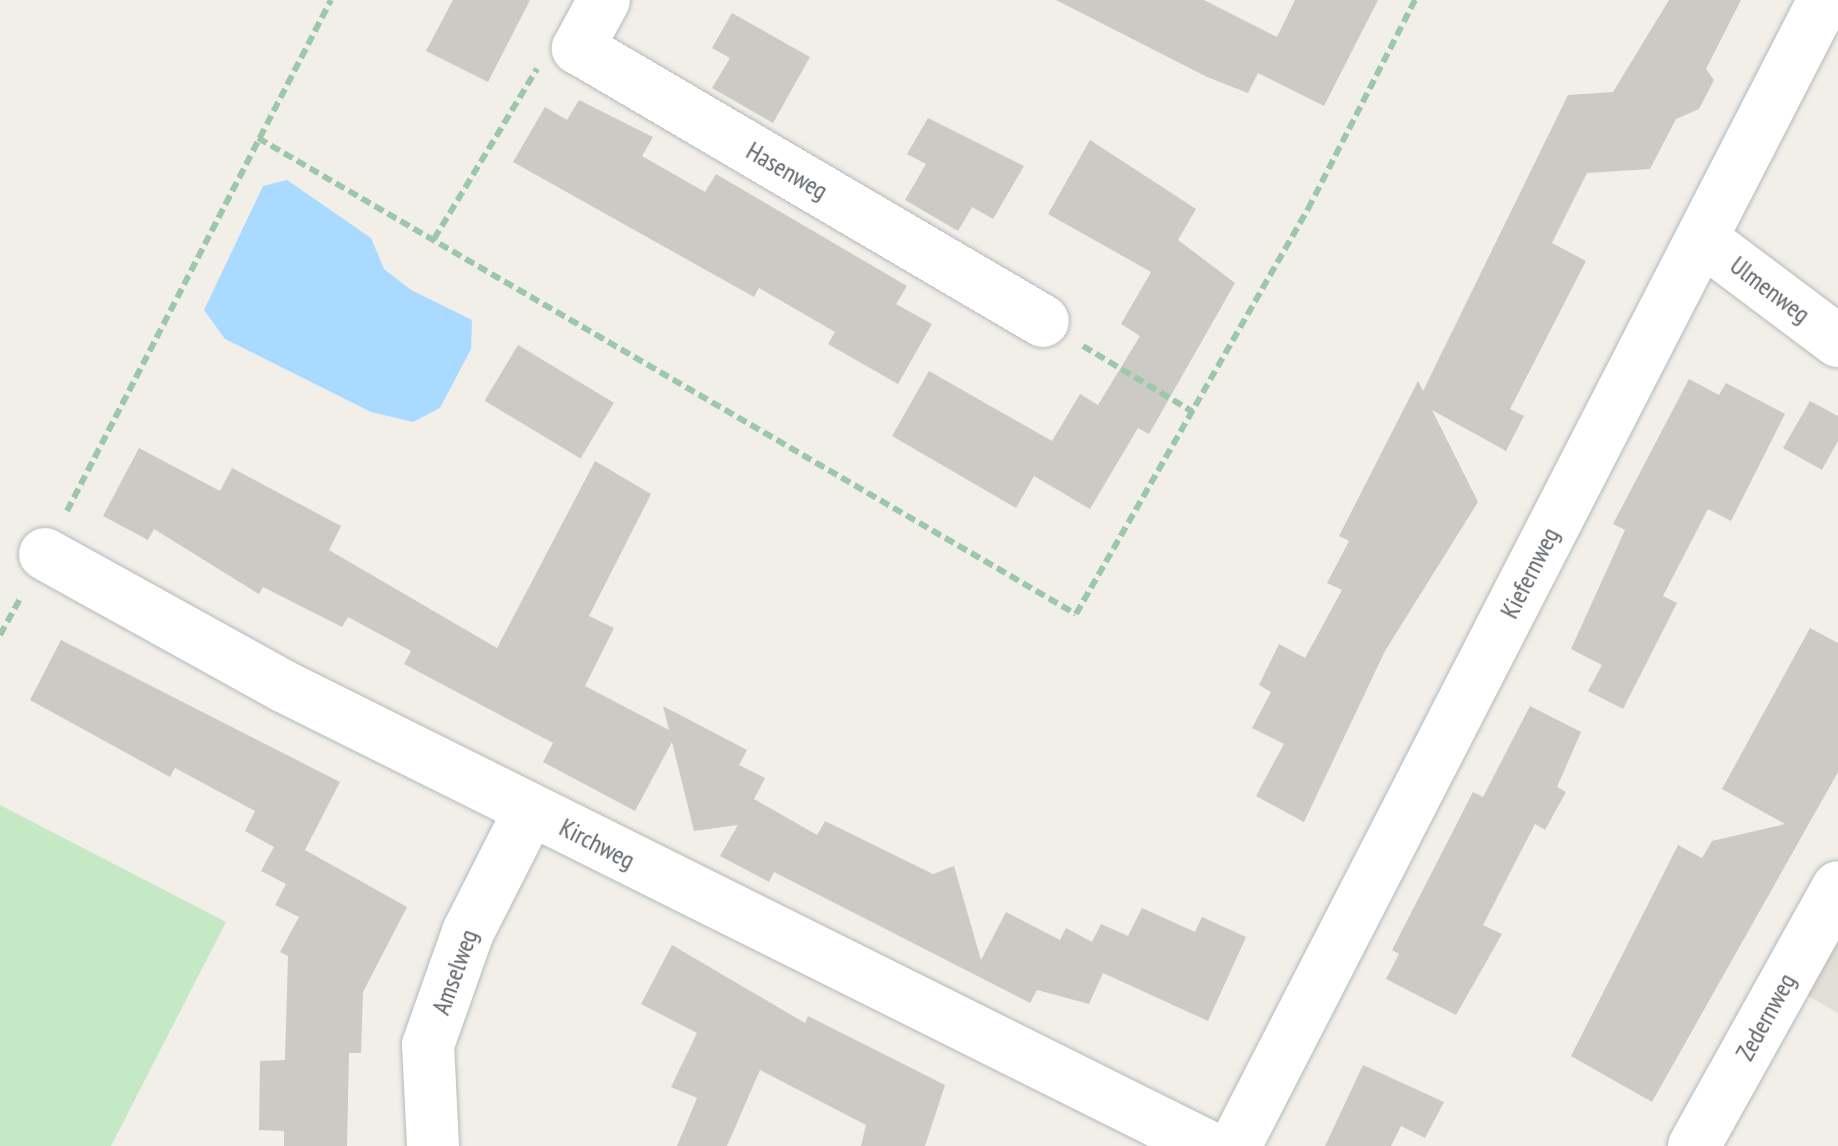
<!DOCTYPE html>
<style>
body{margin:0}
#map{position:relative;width:1838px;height:1146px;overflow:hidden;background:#f1efe8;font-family:"PT Sans Narrow",sans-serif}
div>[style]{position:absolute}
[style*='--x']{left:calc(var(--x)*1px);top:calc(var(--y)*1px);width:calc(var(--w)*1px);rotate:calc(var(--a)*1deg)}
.education>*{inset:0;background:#e1ded6}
.green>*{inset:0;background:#c5e8c5}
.water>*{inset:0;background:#aadaff}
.building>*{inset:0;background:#cccac5;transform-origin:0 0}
.path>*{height:6px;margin-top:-3px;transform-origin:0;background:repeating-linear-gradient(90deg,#9cc7a9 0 10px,transparent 0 15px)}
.roads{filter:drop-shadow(0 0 2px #b5b8bc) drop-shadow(0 0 2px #b5b8bc)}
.minor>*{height:52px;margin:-26px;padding:0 26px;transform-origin:26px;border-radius:26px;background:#fff}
span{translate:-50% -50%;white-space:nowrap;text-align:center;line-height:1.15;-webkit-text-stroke:9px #fff;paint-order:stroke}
.street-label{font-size:25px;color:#5f6368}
</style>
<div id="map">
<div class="education">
<div style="clip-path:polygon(1838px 926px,1838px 1013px,1801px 992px)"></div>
</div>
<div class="green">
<div style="clip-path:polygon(0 805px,226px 922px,111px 1146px,0 1146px)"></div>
</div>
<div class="water">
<div style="clip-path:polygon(287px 180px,371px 238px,384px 269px,411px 290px,472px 320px,471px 349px,440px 408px,413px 422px,371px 412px,225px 339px,204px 310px,263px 186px)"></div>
</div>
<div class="building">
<div style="clip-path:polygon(453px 0,530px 0,488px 82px,426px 51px)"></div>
<div style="clip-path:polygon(1056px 0,1204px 0,1277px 37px,1295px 0,1378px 0,1324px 106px,1258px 73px,1248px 93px,1207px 77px)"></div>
<div style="clip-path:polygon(1669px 0,1741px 0,1706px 69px,1714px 80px,1699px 109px,1676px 119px,1650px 169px,1587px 173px,1552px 243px,1586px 261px,1510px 409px,1524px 416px,1506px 451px,1432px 410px,1478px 502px,1385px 651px,1304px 822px,1256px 796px,1284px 744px,1252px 728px,1271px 692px,1259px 685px,1279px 644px,1305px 658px,1342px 590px,1327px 583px,1349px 541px,1339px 536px,1418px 381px,1423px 391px,1568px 95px,1613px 92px)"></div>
<div style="clip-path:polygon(732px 13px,810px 57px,773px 123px,712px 88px,730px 58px,712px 48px)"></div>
<div style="clip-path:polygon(579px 100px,653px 137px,642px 156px,705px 192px,716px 174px,907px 286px,896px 304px,932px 324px,898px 384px,828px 344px,835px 332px,759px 288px,754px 297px,513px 162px,545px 107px,567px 120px)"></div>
<div style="clip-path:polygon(928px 118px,1024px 166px,993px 219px,972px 207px,958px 231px,905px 200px,926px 164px,907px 154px)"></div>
<div style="clip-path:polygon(1090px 140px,1196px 209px,1178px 240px,1235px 283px,1149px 434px,1138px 428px,1090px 509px,1034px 476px,1016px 508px,892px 436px,929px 371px,1052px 441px,1080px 394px,1098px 405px,1140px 336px,1121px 324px,1151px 272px,1048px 214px)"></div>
<div style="left:518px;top:345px;width:112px;height:65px;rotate:31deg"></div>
<div style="clip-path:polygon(1689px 379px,1719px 395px,1726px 383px,1785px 414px,1731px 521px,1708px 509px,1663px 596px,1677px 603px,1623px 709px,1588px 691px,1602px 665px,1571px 649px,1625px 530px,1613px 524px)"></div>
<div style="clip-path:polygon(1810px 401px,1838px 416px,1838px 441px,1822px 470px,1783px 448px)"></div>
<div style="clip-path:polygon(139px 448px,220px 491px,232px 468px,341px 526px,329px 550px,497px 648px,595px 461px,651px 494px,589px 616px,614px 628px,585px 686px,669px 730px,663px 706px,747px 750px,739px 765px,765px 778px,754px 799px,817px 835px,825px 821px,933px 874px,954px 866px,981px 960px,1006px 912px,1060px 940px,1066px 928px,1092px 942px,1101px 924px,1128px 936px,1142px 908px,1195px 932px,1202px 917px,1246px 937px,1208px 1021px,1103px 973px,1089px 1004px,1037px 990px,1030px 1003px,774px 872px,769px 882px,720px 856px,738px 825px,694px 831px,672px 742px,635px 811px,590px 787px,543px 762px,553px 743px,404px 664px,411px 651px,348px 617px,342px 627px,263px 587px,259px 594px,154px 529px,148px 540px,103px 516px)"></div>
<div style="clip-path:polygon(1810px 628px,1838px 643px,1838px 772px,1652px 1102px,1571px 1056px,1678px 845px,1702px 858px,1712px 841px,1785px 824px,1722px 789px)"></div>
<div style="clip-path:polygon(61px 640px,340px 782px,305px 850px,407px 907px,363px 992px,361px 1053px,349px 1053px,347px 1146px,284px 1146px,284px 1131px,259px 1130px,260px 1061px,285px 1060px,288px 956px,280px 952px,299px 917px,275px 905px,286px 884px,261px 871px,274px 847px,245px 831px,255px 811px,175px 768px,170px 777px,30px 700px)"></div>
<div style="clip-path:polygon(1530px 706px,1581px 732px,1557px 787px,1566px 792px,1545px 830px,1535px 824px,1483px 925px,1502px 934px,1456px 1015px,1386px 979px,1399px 954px,1392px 950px,1473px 792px,1483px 797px)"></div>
<div style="clip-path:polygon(672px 945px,805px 1023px,808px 1016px,945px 1085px,925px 1146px,861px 1146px,866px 1125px,760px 1070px,727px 1146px,677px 1146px,697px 1098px,671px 1087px,697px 1033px,641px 1004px)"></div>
<div style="clip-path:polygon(1363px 1065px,1444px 1102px,1425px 1138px,1401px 1126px,1391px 1146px,1325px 1146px)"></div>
</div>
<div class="path">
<div style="--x:258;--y:138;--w:946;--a:30.2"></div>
<div style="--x:1076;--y:614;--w:467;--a:-60.2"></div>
<div style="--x:1308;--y:209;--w:235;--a:-62.9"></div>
<div style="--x:434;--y:239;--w:199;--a:-58.8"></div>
<div style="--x:1083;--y:346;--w:128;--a:31"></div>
<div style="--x:67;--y:511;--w:575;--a:-62.68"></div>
<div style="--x:0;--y:635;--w:43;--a:-61.1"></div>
</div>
<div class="roads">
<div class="minor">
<div style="--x:604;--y:0;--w:55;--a:118.4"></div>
<div style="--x:578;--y:48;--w:539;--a:30.42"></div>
<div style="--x:1702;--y:239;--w:170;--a:36.9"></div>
<div style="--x:45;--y:554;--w:272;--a:29"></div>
<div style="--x:283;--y:686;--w:1032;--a:26.47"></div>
<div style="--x:433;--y:1146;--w:101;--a:-92.8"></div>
<div style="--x:428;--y:1045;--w:120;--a:-70.5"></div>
<div style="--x:468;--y:932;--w:137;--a:-63.1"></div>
<div style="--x:1235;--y:1146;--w:1289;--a:-62.8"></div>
<div style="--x:1694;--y:1146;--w:296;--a:-60.9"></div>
</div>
</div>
<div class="street-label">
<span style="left:787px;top:171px;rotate:30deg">Hasenweg</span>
<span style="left:1770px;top:290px;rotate:37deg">Ulmenweg</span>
<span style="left:1530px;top:573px;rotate:-63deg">Kiefernweg</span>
<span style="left:597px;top:844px;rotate:27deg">Kirchweg</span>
<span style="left:455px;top:972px;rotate:-70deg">Amselweg</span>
<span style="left:1766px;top:1017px;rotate:-61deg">Zedernweg</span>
</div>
</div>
